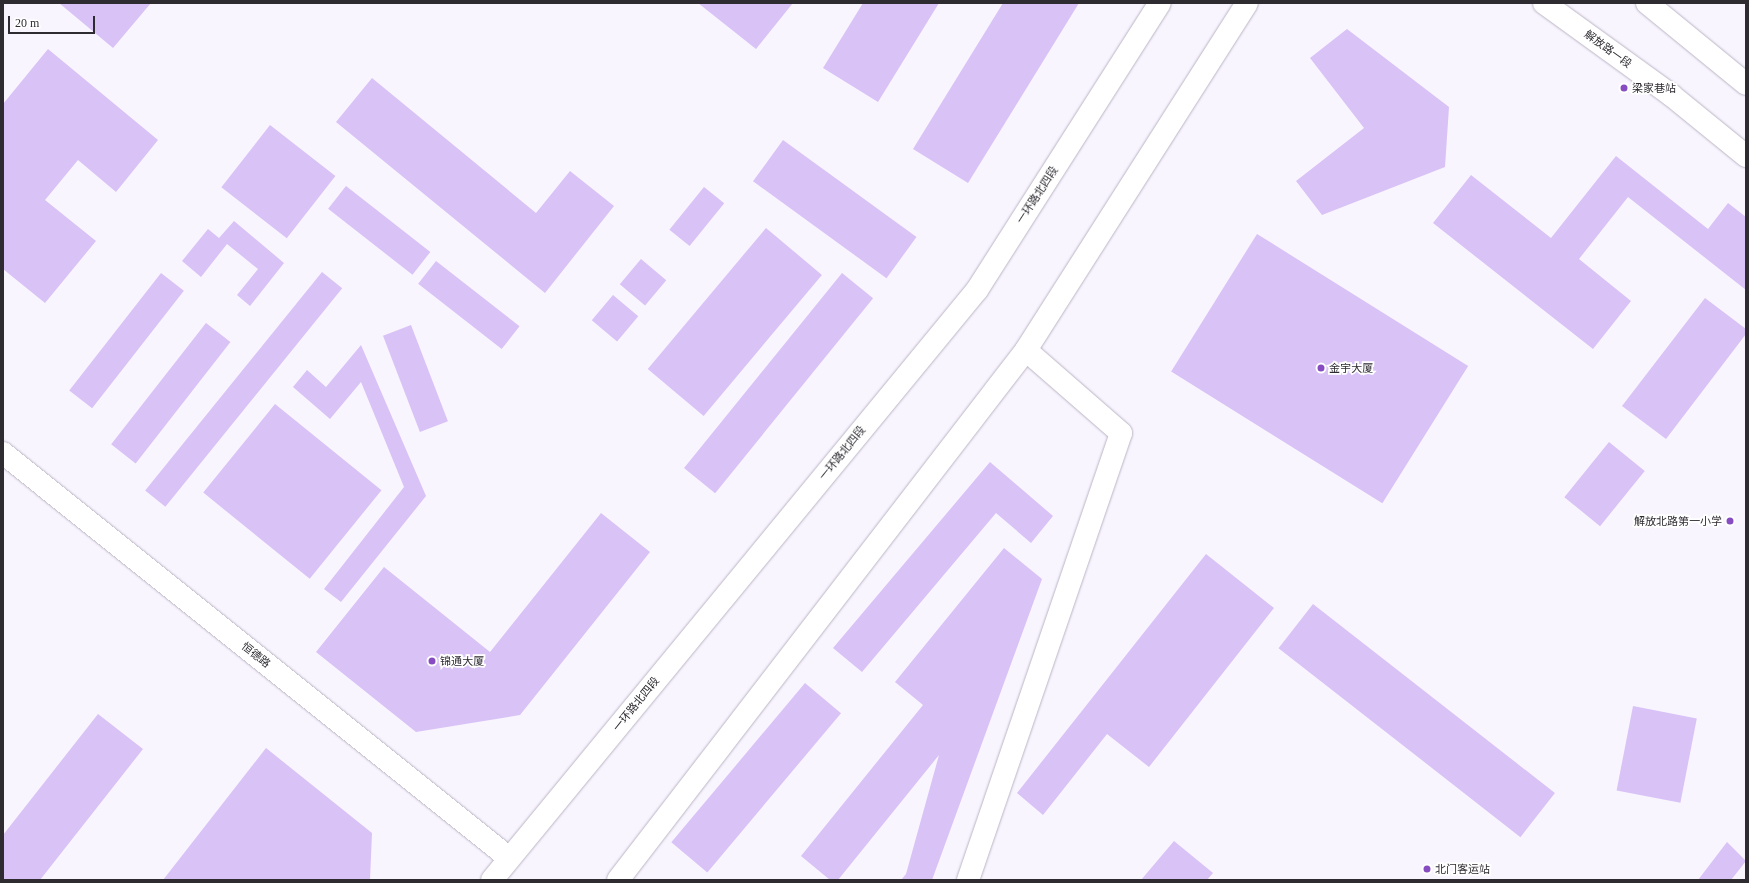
<!DOCTYPE html>
<meta charset="utf-8">
<style>
body{margin:0}
#map{position:relative;width:1749px;height:883px;overflow:hidden;background:#f9f5ff;font-family:"Times New Roman","Noto Sans SC",serif}
div>[style]{position:absolute}
[style*='--x']{left:calc(var(--x)*1px);top:calc(var(--y)*1px);width:calc(var(--w)*1px);rotate:calc(var(--a)*1deg)}
.building>*{inset:0;background:#d8c2f6;transform-origin:0 0}
.roads{filter:drop-shadow(0 0 1px #bbb5c4) drop-shadow(0 0 1px #bbb5c4)}
.minor>*{height:22px;margin:-11px;padding:0 11px;transform-origin:11px;border-radius:11px;background:#fff}
.major>*{height:22px;margin:-11px;padding:0 11px;transform-origin:11px;border-radius:11px;background:#fff}
.dots>*{width:11px;height:11px;translate:-50% -50%;box-sizing:border-box;border:2px solid #fff;border-radius:50%}
span{translate:-50% -50%;white-space:nowrap;text-align:center;line-height:1.15;-webkit-text-stroke:3.5px #fff;paint-order:stroke}
.street-label{font-size:11px;color:#2e2b31}
.poi-label{font-size:11px;color:#2e2b31}
.left{translate:0 -50%;text-align:left}
.right{translate:-100% -50%;text-align:right}
.frame{position:absolute;inset:0;border:4px solid #2e2b31;pointer-events:none}
.scale{position:absolute;left:8px;top:16px;width:87px;height:18px;box-sizing:border-box;border:2px solid #2e2b31;border-top:0;padding-left:5px;font-size:12px;line-height:14px;white-space:nowrap;color:#2e2b31;-webkit-text-stroke:3px #fff;paint-order:stroke}
</style>
<div id="map">
<div class="building">
<div style="clip-path:polygon(59px 3px,151px 3px,113px 48px)"></div>
<div style="clip-path:polygon(698px 3px,793px 3px,756px 49px)"></div>
<div style="clip-path:polygon(863px 3px,939px 3px,878px 102px,823px 68px)"></div>
<div style="clip-path:polygon(1003px 3px,1079px 3px,968px 183px,913px 149px)"></div>
<div style="clip-path:polygon(1347px 29px,1449px 107px,1445px 167px,1322px 215px,1296px 181px,1364px 128px,1310px 58px)"></div>
<div style="clip-path:polygon(48px 49px,158px 140px,116px 192px,78px 160px,45px 200px,96px 241px,45px 303px,3px 269px,3px 104px)"></div>
<div style="clip-path:polygon(372px 78px,536px 213px,570px 171px,614px 206px,545px 293px,336px 122px)"></div>
<div style="left:270px;top:125px;width:83px;height:79px;rotate:38deg"></div>
<div style="left:783px;top:140px;width:165px;height:51px;rotate:36deg"></div>
<div style="clip-path:polygon(1616px 156px,1708px 229px,1728px 203px,1746px 217px,1746px 290px,1628px 197px,1579px 259px,1631px 301px,1593px 349px,1433px 223px,1471px 175px,1551px 238px)"></div>
<div style="left:346px;top:186px;width:107px;height:29px;rotate:38deg"></div>
<div style="left:704px;top:187px;width:26px;height:55px;rotate:39deg"></div>
<div style="clip-path:polygon(234px 221px,284px 263px,250px 306px,237px 295px,258px 269px,227px 244px,201px 277px,182px 261px,208px 229px,219px 238px)"></div>
<div style="left:766px;top:228px;width:73px;height:184px;rotate:40deg"></div>
<div style="left:1257px;top:234px;width:249px;height:162px;rotate:32deg"></div>
<div style="left:641px;top:259px;width:33px;height:33px;rotate:40deg"></div>
<div style="left:436px;top:261px;width:106px;height:29px;rotate:38deg"></div>
<div style="left:322px;top:272px;width:26px;height:281px;rotate:39deg"></div>
<div style="left:161px;top:273px;width:29px;height:149px;rotate:38deg"></div>
<div style="left:842px;top:273px;width:40px;height:251px;rotate:39deg"></div>
<div style="left:613px;top:295px;width:33px;height:33px;rotate:40deg"></div>
<div style="clip-path:polygon(1705px 298px,1746px 329px,1746px 334px,1666px 439px,1622px 406px)"></div>
<div style="left:206px;top:323px;width:31px;height:154px;rotate:38deg"></div>
<div style="left:411px;top:325px;width:103px;height:30px;rotate:69deg"></div>
<div style="clip-path:polygon(361px 345px,426px 496px,341px 602px,324px 589px,404px 487px,361px 382px,330px 419px,293px 387px,307px 370px,326px 387px)"></div>
<div style="left:275px;top:404px;width:137px;height:114px;rotate:39deg"></div>
<div style="left:1609px;top:442px;width:46px;height:71px;rotate:39deg"></div>
<div style="clip-path:polygon(990px 462px,1053px 516px,1031px 543px,996px 513px,862px 672px,833px 648px)"></div>
<div style="clip-path:polygon(601px 513px,650px 552px,520px 715px,416px 732px,316px 652px,384px 567px,490px 652px)"></div>
<div style="clip-path:polygon(1004px 548px,1042px 579px,932px 880px,901px 880px,906px 874px,939px 755px,838px 880px,830px 880px,801px 856px,923px 705px,895px 682px)"></div>
<div style="clip-path:polygon(1206px 554px,1274px 608px,1149px 767px,1107px 734px,1043px 815px,1017px 793px)"></div>
<div style="left:1313px;top:604px;width:307px;height:56px;rotate:38deg"></div>
<div style="left:805px;top:683px;width:47px;height:208px;rotate:40deg"></div>
<div style="left:1633px;top:706px;width:65px;height:86px;rotate:11deg"></div>
<div style="clip-path:polygon(98px 714px,143px 749px,40px 880px,3px 880px,3px 835px)"></div>
<div style="clip-path:polygon(266px 748px,372px 833px,370px 880px,163px 880px)"></div>
<div style="clip-path:polygon(1174px 841px,1213px 873px,1207px 880px,1141px 880px)"></div>
<div style="clip-path:polygon(1727px 842px,1746px 861px,1731px 880px,1698px 880px)"></div>
</div>
<div class="roads">
<div class="minor">
<div style="--x:3;--y:453;--w:648;--a:38.67"></div>
<div style="--x:968;--y:880;--w:472;--a:-71.1"></div>
<div style="--x:1121;--y:433;--w:126;--a:-138.9"></div>
</div>
<div class="major">
<div style="--x:1544;--y:3;--w:157;--a:35.9"></div>
<div style="--x:1671;--y:95;--w:97;--a:39.1"></div>
<div style="--x:1647;--y:3;--w:128;--a:39.3"></div>
<div style="--x:492;--y:880;--w:764;--a:-50.58"></div>
<div style="--x:977;--y:290;--w:340;--a:-57.5"></div>
<div style="--x:618;--y:880;--w:669;--a:-52.41"></div>
<div style="--x:1026;--y:350;--w:411;--a:-57.5"></div>
</div>
</div>
<div class="dots">
<div style="left:1624px;top:88px;background:#874cc2"></div>
<div style="left:1321px;top:368px;background:#874cc2"></div>
<div style="left:1730px;top:521px;background:#874cc2"></div>
<div style="left:432px;top:661px;background:#874cc2"></div>
<div style="left:1427px;top:869px;background:#874cc2"></div>
</div>
<div class="street-label">
<span style="left:1608px;top:49px;rotate:36deg">解放路一段</span>
<span style="left:1037px;top:195px;rotate:-57deg">一环路北四段</span>
<span style="left:842px;top:453px;rotate:-51deg">一环路北四段</span>
<span style="left:256px;top:655px;rotate:39deg">恒德路</span>
<span style="left:636px;top:704px;rotate:-51deg">一环路北四段</span>
</div>
<div class="poi-label">
<span class="left" style="left:1632px;top:88px">梁家巷站</span>
<span class="left" style="left:1329px;top:368px">金宇大厦</span>
<span class="right" style="left:1722px;top:521px">解放北路第一小学</span>
<span class="left" style="left:440px;top:661px">锦通大厦</span>
<span class="left" style="left:1435px;top:869px">北门客运站</span>
</div>
<div class="frame"></div>
<div class="scale">20 m</div>
</div>
